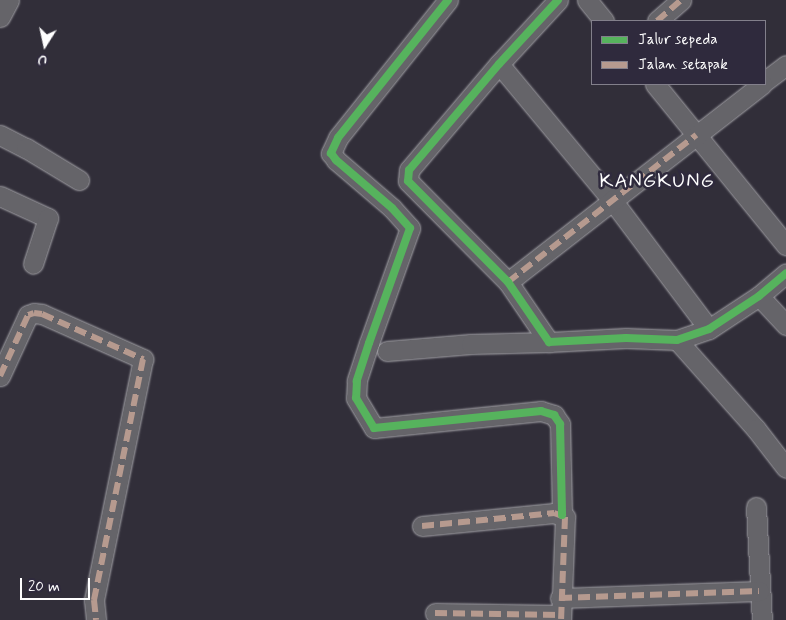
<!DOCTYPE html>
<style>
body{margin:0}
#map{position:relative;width:786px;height:620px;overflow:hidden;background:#312e39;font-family:Mynerve,sans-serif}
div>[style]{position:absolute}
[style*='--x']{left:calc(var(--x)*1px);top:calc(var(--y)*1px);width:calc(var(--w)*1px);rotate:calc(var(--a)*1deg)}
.roads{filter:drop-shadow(0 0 1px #a2a1a6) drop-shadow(0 0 1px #a2a1a6)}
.minor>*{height:19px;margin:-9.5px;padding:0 9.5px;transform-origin:9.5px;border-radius:9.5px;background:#656469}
.quiet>*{height:6px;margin-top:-3px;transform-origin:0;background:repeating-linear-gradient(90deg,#b69a8f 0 12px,transparent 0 18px)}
.cycleway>*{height:8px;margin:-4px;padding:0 4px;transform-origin:4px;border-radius:4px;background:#56b35d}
span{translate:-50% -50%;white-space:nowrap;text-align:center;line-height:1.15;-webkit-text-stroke:5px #2f2a3d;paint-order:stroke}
.quarter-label{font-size:20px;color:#fff;letter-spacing:1px}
.legend{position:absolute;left:591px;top:20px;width:175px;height:65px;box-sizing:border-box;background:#2f2a3d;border:1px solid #827f8b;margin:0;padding:6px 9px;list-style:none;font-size:15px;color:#fff}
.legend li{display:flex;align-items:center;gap:10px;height:25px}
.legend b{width:25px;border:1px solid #827f8b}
.north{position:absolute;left:20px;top:20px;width:50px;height:50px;-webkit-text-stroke:4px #2f2a3d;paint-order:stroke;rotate:190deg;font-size:14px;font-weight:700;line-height:20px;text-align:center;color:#fff}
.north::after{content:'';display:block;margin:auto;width:18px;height:22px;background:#fff;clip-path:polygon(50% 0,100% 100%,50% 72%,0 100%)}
.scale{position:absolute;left:20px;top:578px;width:70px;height:22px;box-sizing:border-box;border:2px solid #fff;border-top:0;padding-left:6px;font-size:15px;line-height:18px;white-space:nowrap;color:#fff;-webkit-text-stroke:4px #2f2a3d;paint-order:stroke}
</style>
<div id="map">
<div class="roads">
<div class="minor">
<div style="--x:448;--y:0;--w:176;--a:128.6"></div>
<div style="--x:338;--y:138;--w:17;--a:115"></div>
<div style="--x:331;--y:153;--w:9;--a:54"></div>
<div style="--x:336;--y:160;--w:74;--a:40.6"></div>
<div style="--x:392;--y:208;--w:27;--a:48"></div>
<div style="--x:410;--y:228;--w:122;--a:109.6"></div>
<div style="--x:369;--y:343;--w:40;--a:108"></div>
<div style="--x:357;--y:381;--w:17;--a:93"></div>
<div style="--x:356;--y:398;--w:35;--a:59"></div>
<div style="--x:374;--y:428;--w:168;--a:-5.8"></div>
<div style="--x:541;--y:411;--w:14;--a:17"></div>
<div style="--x:554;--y:415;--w:11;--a:56"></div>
<div style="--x:560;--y:424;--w:91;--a:88.7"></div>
<div style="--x:558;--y:0;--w:87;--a:132.7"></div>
<div style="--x:499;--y:64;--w:139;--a:130.3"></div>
<div style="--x:409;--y:170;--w:11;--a:95"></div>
<div style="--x:408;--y:181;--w:142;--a:45.3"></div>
<div style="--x:508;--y:282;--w:73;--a:55.7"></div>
<div style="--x:549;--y:342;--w:77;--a:-3"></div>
<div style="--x:626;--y:338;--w:51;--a:2.2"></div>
<div style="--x:677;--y:340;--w:34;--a:-19"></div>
<div style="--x:709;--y:329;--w:60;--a:-33.4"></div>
<div style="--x:759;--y:296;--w:35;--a:-40"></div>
<div style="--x:587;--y:0;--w:27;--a:51"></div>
<div style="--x:0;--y:17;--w:19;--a:-62"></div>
<div style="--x:657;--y:21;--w:32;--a:-41"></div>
<div style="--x:499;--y:64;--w:177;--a:50.3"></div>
<div style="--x:612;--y:200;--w:161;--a:53.1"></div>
<div style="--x:765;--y:81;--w:26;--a:-37"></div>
<div style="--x:655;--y:84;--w:208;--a:50.9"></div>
<div style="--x:0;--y:135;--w:29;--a:27"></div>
<div style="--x:26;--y:148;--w:62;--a:31.1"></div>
<div style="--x:0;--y:196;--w:53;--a:24.6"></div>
<div style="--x:48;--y:218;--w:48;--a:108.1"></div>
<div style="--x:508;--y:282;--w:322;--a:-37.9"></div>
<div style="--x:759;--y:296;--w:40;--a:47"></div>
<div style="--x:677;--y:340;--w:119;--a:48.4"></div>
<div style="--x:756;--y:429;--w:49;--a:52.4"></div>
<div style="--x:387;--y:351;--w:84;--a:-4.8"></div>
<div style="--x:471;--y:344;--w:78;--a:-1.5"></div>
<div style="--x:0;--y:376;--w:67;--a:-65.3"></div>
<div style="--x:28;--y:315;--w:6;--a:-18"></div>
<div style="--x:34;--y:313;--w:8;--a:7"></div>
<div style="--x:42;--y:314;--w:111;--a:24"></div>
<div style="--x:143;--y:359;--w:246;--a:101.5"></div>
<div style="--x:94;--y:600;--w:20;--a:84"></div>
<div style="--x:756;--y:507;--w:113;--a:87"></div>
<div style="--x:422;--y:526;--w:133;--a:-5.6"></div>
<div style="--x:554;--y:513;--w:12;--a:20"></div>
<div style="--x:565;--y:517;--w:103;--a:92.2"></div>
<div style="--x:560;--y:598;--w:199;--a:-2"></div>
<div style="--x:435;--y:613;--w:126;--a:0.9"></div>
</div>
</div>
<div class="quiet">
<div style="--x:657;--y:21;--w:32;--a:-41"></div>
<div style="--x:508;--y:282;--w:239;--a:-38"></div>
<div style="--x:0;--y:376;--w:67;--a:-65.3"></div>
<div style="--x:28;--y:315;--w:6;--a:-18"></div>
<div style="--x:34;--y:313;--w:8;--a:7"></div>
<div style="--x:42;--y:314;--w:111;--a:24"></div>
<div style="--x:143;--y:359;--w:246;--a:101.5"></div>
<div style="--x:94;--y:600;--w:20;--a:84"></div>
<div style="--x:422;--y:526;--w:133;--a:-5.6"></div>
<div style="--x:554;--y:513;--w:12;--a:20"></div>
<div style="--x:565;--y:517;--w:103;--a:92.2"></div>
<div style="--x:560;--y:598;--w:199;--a:-2"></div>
<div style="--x:435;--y:613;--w:126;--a:0.9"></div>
</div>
<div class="cycleway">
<div style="--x:448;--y:0;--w:176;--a:128.6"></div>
<div style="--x:338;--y:138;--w:17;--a:115"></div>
<div style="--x:331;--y:153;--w:9;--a:54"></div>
<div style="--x:336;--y:160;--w:74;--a:40.6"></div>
<div style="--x:392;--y:208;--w:27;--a:48"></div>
<div style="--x:410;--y:228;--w:122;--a:109.6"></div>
<div style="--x:369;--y:343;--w:40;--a:108"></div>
<div style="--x:357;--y:381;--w:17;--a:93"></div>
<div style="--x:356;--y:398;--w:35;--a:59"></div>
<div style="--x:374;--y:428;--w:168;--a:-5.8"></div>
<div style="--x:541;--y:411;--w:14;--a:17"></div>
<div style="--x:554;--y:415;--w:11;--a:56"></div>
<div style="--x:560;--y:424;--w:91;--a:88.7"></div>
<div style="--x:558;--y:0;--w:87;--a:132.7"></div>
<div style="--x:499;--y:64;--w:139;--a:130.3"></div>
<div style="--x:409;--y:170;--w:11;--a:95"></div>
<div style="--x:408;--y:181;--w:142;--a:45.3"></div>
<div style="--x:508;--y:282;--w:73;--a:55.7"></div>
<div style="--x:549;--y:342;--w:77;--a:-3"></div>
<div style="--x:626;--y:338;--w:51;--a:2.2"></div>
<div style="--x:677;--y:340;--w:34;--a:-19"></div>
<div style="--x:709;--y:329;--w:60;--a:-33.4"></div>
<div style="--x:759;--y:296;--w:35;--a:-40"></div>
</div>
<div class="quarter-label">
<span style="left:657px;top:181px">KANGKUNG</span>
</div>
<ul class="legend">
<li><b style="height:6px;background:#56b35d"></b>Jalur sepeda</li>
<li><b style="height:6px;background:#b69a8f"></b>Jalan setapak</li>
</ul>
<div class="north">U</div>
<div class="scale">20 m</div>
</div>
